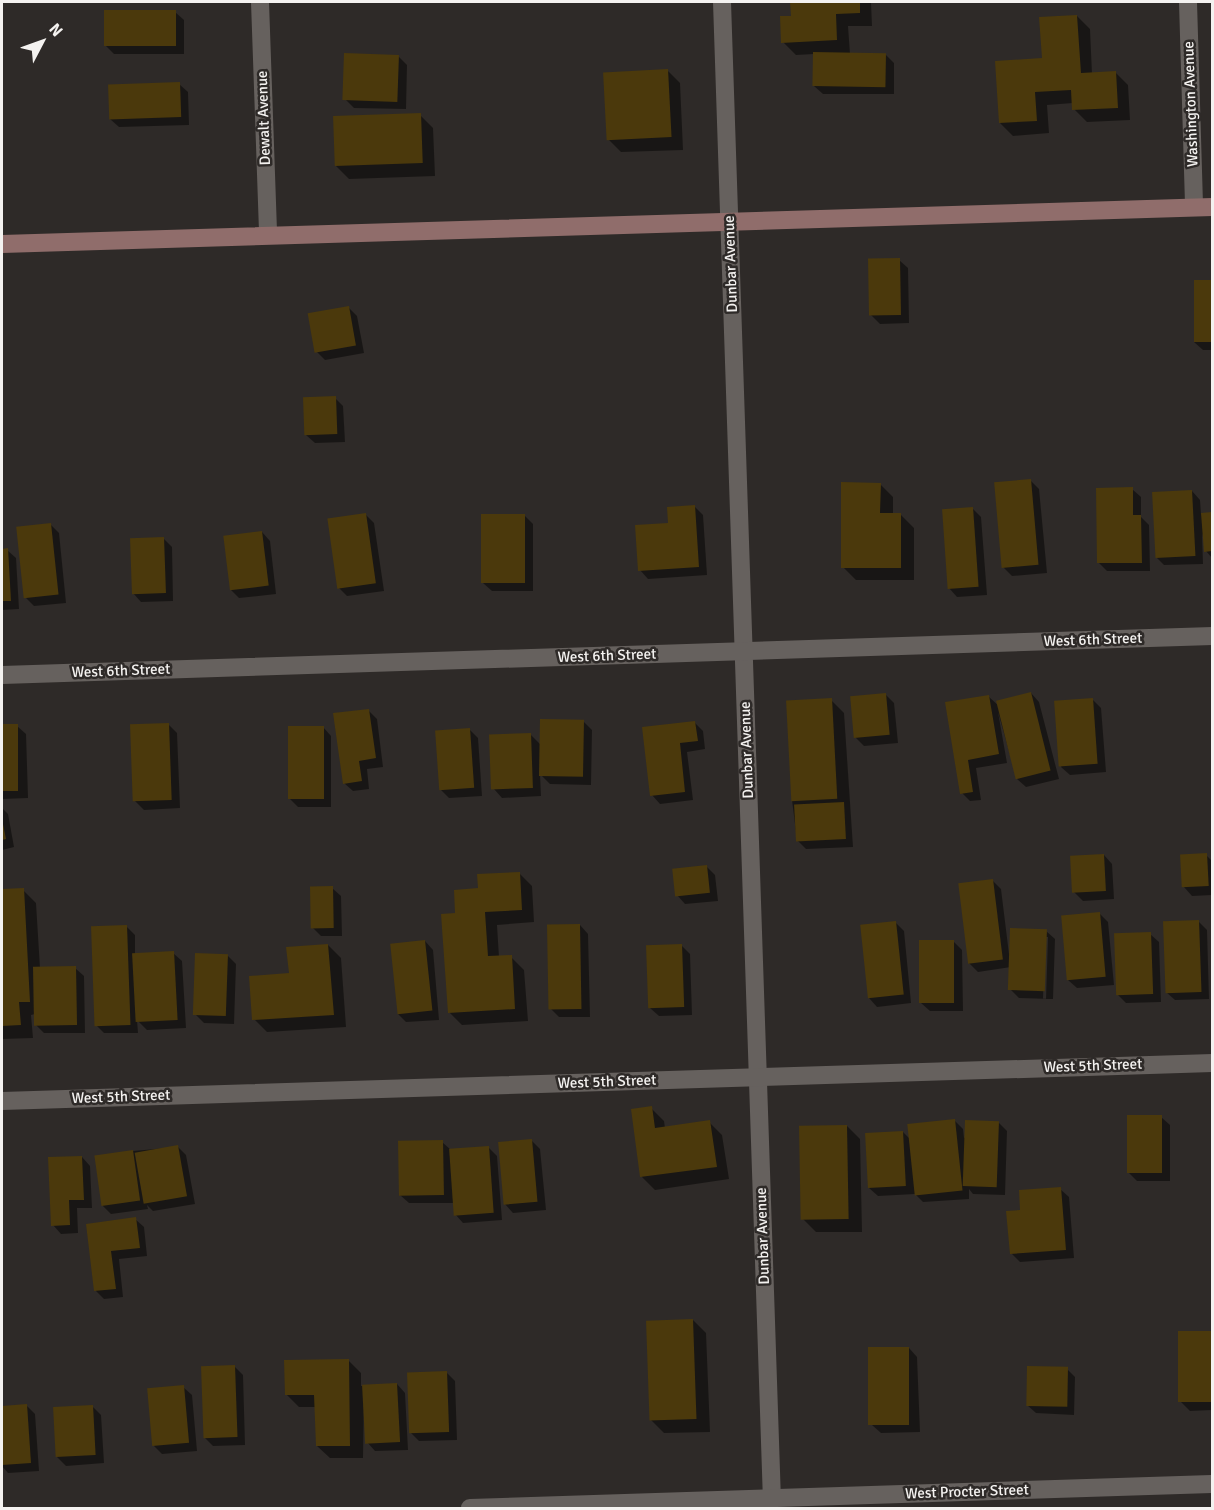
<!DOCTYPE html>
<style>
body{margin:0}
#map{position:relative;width:1214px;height:1510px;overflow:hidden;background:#2e2a28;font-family:Signika,sans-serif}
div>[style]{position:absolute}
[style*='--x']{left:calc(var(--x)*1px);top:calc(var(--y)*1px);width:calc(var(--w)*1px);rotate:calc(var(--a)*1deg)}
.shadow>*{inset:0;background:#0007}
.building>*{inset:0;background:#4b390c;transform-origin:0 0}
.street>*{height:18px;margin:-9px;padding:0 9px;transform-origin:9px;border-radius:9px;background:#66615e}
.secondary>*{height:18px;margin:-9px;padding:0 9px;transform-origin:9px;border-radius:9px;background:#906d6b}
span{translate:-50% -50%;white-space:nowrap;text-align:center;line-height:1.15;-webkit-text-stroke:5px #2e2a28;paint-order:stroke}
.street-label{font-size:15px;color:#f4f2f0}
.frame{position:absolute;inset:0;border:3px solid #f4f2f0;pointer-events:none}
.north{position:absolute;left:12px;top:12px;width:60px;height:60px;-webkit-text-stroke:4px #2e2a28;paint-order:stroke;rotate:49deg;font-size:16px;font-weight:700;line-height:24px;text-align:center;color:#f4f2f0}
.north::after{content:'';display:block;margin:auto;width:21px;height:27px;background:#f4f2f0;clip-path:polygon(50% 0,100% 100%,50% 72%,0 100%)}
</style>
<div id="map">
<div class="shadow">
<div style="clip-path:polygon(792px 2px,871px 2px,872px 26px,848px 26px,850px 54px,885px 54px,894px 63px,894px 94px,823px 94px,814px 86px,814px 54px,796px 55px,783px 42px,793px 17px)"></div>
<div style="clip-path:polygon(175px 12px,184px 20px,184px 54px,114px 54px,105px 45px)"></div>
<div style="clip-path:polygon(1077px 16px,1090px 29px,1092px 74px,1115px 72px,1128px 85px,1130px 120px,1087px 122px,1074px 109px,1073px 103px,1047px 105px,1049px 133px,1013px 136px,1000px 123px)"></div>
<div style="clip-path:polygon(398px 56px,407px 65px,406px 109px,354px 108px,345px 99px)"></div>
<div style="clip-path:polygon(667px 70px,680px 83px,683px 150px,621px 152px,608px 139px)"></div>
<div style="clip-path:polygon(179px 84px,188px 92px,189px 125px,119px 127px,110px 119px)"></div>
<div style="clip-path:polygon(420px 115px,433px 128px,435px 176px,349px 179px,336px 166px)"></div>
<div style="clip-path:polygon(899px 260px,908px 268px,909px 323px,880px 324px,871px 315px)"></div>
<div style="clip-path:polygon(1196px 281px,1212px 282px,1212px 350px,1203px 350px,1194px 342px)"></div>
<div style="clip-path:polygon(348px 307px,357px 316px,364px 353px,325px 360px,316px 351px)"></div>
<div style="clip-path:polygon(335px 398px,343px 406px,345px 442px,315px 443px,306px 435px)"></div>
<div style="clip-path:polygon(1031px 481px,1039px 489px,1047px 573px,1012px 576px,1003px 567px)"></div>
<div style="clip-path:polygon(880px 484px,893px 497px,893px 515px,901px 515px,914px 528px,914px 580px,856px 580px,843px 567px)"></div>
<div style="clip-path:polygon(1132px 489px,1141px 497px,1141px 517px,1149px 525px,1150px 571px,1107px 571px,1099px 563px)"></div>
<div style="clip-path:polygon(1192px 491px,1200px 500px,1201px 514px,1212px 513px,1212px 558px,1206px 551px,1202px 533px,1203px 564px,1164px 565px,1156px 557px)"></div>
<div style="clip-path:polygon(695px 507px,703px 515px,707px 575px,648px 579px,640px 570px,670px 524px)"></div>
<div style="clip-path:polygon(973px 509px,981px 517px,987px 595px,957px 597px,949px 588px)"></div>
<div style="clip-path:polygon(365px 514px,374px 523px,384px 591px,347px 596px,339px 588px)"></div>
<div style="clip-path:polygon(524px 515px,533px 524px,533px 591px,492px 591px,483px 583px)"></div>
<div style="clip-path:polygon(50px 524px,59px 533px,66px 603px,34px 606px,25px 597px)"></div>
<div style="clip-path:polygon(262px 532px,270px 541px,276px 594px,239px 598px,231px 590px)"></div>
<div style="clip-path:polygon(163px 538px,172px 547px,173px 601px,141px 602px,133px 593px)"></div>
<div style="clip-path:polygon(2px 550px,7px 550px,16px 558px,19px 609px,2px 610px)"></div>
<div style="clip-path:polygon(1031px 693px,1039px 702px,1059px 779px,1026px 787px,1017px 779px,998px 712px,1007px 763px,976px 768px,981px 800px,970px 801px,962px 793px,947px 703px,988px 696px,1000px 707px)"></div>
<div style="clip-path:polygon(886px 695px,894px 703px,898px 743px,864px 746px,855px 737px)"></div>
<div style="clip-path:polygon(1092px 699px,1101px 708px,1106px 772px,1070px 775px,1061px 767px)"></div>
<div style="clip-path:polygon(831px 700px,844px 713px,853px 847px,806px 849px,797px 840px,792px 800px)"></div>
<div style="clip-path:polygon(368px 710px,377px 719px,383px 767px,367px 769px,369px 789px,353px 791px,344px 783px)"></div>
<div style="clip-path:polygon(583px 721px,592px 730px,591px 785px,550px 784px,540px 774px,541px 796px,502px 798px,494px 789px,530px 734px,542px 746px)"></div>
<div style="clip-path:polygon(695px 723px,703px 731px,705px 749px,687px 752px,693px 800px,660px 804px,652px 795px,644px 729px)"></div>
<div style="clip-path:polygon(168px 724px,177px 733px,180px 808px,144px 810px,135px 801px)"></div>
<div style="clip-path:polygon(2px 726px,17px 726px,26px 734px,28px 798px,2px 799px)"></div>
<div style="clip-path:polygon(323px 727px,331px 736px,331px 807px,298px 807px,289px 798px)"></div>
<div style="clip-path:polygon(470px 730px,478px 738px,482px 796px,449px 798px,440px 789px)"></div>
<div style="clip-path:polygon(2px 808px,8px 814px,14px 847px,2px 850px)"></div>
<div style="clip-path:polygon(1104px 855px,1112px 864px,1114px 899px,1083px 901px,1074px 892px)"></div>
<div style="clip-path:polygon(1206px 855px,1212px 861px,1212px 895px,1192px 896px,1184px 887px)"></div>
<div style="clip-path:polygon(707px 867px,715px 875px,718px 901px,685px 904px,677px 895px)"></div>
<div style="clip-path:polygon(519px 873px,532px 886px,534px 922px,497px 925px,499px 957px,511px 957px,524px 970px,528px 1021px,462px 1025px,449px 1012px,457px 914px,480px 890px)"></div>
<div style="clip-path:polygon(evenodd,992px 880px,1001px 889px,1009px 954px,1046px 931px,1055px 939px,1053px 999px,1019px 998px,1010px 989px,1011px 967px,978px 972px,969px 963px,992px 880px,1045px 937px,1048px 937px,1046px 999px,1043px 999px,1045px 937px)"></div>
<div style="clip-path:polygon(332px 888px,341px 896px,342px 936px,321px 936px,312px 927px)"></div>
<div style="clip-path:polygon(23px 890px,36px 903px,40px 968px,75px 968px,84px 976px,85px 1033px,44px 1033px,35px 1024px,35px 1014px,31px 1015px,33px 1038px,2px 1039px,2px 917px)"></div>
<div style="clip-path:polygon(1100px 914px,1108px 922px,1114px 985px,1077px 988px,1068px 980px)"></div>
<div style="clip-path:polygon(1198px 921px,1207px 930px,1209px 999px,1175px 1000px,1166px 992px)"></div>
<div style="clip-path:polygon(896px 923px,904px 931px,911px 1003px,877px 1007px,869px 998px)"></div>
<div style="clip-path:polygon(580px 925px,588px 934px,590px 1017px,559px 1017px,551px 1009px)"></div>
<div style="clip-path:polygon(126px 926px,135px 935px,135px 955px,173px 953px,182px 961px,186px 1028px,147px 1030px,137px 1020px,138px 1033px,104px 1033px,96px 1025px)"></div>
<div style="clip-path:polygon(1150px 934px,1159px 942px,1161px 1002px,1126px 1003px,1118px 995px)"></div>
<div style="clip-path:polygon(425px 941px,433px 950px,439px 1020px,406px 1022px,398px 1014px)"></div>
<div style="clip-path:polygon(954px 942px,962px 950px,963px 1011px,930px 1011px,921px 1003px)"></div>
<div style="clip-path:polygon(328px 945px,341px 958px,346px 1027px,267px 1032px,254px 1019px)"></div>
<div style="clip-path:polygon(681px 945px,690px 954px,692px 1015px,659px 1016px,650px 1008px)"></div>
<div style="clip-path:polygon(227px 955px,236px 964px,234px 1024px,204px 1023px,195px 1014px)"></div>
<div style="clip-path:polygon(651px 1108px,664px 1121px,665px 1128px,709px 1122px,722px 1135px,729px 1179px,655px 1190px,642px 1177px)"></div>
<div style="clip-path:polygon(1161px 1117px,1170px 1125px,1170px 1181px,1137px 1181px,1129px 1173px)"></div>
<div style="clip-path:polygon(955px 1121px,963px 1129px,964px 1138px,999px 1123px,1007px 1131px,1005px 1195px,973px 1194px,969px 1189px,969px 1199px,923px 1202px,915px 1194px,878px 1196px,869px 1188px,903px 1132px,910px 1139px)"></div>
<div style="clip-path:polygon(847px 1126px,860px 1139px,862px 1232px,816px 1232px,803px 1219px)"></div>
<div style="clip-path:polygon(532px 1141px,540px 1149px,546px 1210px,513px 1213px,505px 1204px)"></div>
<div style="clip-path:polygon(442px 1142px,451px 1150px,489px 1148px,497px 1156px,502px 1220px,463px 1223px,455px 1214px,454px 1203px,409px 1203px,400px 1195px)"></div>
<div style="clip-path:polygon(178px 1147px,186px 1155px,195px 1204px,153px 1211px,147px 1205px,148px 1209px,111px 1214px,102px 1205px,133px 1151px)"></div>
<div style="clip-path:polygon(82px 1157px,90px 1166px,92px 1208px,77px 1208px,78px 1233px,61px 1234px,53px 1225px)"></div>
<div style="clip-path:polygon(1060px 1189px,1069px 1197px,1074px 1258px,1020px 1262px,1011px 1253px,1021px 1211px)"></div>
<div style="clip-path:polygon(135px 1219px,144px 1227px,147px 1256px,119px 1259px,123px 1297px,104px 1299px,96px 1291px,87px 1225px)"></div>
<div style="clip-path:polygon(693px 1320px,706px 1333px,710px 1432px,664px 1433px,651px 1420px)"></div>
<div style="clip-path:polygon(1212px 1333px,1212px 1410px,1190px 1411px,1181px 1402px,1179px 1334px)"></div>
<div style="clip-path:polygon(909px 1348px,917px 1357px,920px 1432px,881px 1433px,872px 1425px)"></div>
<div style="clip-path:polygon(348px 1360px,361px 1373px,361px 1386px,397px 1384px,405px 1393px,408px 1450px,375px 1451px,367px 1442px,364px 1395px,363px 1458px,330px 1458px,317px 1446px,316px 1407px,299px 1407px,286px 1394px)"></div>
<div style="clip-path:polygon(235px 1367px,243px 1375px,245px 1445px,213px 1446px,204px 1437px)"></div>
<div style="clip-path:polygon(1067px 1369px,1075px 1377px,1074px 1415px,1036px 1413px,1027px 1405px)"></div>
<div style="clip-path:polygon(447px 1373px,455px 1381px,457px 1440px,419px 1441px,411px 1433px)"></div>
<div style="clip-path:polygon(183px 1387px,192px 1395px,197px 1451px,162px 1454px,154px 1446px)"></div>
<div style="clip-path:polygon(26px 1405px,35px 1414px,39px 1471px,8px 1473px,2px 1466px,2px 1407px)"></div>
<div style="clip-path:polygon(92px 1406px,101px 1415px,104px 1463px,66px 1466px,57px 1457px)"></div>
</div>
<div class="building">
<div style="clip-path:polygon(790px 2px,860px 2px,860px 13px,836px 14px,837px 40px,781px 43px,780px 16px,791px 16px)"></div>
<div style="left:104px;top:10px;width:72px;height:36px"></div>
<div style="clip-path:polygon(1077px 15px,1081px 73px,1116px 71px,1118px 108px,1072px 110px,1071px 90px,1035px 92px,1037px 121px,999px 123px,995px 61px,1042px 58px,1039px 17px)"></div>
<div style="left:813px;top:52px;width:73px;height:34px;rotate:1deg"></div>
<div style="left:344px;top:53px;width:55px;height:47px;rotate:2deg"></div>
<div style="left:668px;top:69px;width:68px;height:65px;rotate:87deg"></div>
<div style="left:180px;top:82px;width:35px;height:72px;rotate:88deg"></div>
<div style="left:421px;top:113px;width:50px;height:88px;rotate:88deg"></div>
<div style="left:900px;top:258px;width:57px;height:32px;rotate:89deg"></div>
<div style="left:1194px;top:280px;width:18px;height:62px"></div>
<div style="left:349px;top:306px;width:40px;height:42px;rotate:80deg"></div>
<div style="left:336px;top:396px;width:38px;height:33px;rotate:88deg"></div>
<div style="left:1031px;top:479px;width:86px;height:37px;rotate:85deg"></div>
<div style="clip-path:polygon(841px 482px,881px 483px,880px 513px,901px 513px,901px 568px,841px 568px)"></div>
<div style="clip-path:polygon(1133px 487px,1133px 515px,1141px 515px,1142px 563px,1097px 563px,1096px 488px)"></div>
<div style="left:1192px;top:490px;width:66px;height:40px;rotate:87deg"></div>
<div style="clip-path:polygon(695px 505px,699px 567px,638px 571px,635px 525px,668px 523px,667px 507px)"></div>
<div style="left:973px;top:507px;width:80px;height:31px;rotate:86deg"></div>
<div style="clip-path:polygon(1212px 512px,1212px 551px,1204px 552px,1201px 513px)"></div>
<div style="left:366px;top:513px;width:71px;height:39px;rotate:82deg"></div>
<div style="left:481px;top:514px;width:44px;height:69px"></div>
<div style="left:51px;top:523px;width:72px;height:35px;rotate:84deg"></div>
<div style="left:262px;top:531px;width:55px;height:39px;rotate:83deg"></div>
<div style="left:164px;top:537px;width:56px;height:34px;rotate:88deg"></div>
<div style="clip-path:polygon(8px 548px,11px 601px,2px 601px,2px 549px)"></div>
<div style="left:1031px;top:692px;width:81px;height:36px;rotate:76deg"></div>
<div style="left:886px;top:693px;width:42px;height:36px;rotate:85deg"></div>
<div style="clip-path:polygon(989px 695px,999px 754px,968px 760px,973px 792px,960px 794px,945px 702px)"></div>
<div style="left:832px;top:698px;width:101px;height:46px;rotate:87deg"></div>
<div style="left:1093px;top:698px;width:66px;height:39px;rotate:86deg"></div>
<div style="clip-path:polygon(369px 709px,376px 758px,359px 761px,362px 781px,343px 784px,333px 713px)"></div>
<div style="left:540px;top:719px;width:44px;height:57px;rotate:1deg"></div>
<div style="clip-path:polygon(695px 721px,698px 741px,680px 743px,685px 792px,650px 796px,642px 727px)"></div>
<div style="left:169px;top:723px;width:77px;height:39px;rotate:88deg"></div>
<div style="left:2px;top:724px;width:16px;height:67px"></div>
<div style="left:288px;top:726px;width:36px;height:73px"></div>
<div style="left:470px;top:728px;width:60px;height:35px;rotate:86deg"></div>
<div style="left:531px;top:733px;width:55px;height:42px;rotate:88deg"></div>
<div style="left:844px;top:802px;width:37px;height:50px;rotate:87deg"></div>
<div style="clip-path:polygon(2px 819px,6px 839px,2px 840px)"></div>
<div style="left:1207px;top:853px;width:33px;height:27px;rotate:87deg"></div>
<div style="left:1104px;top:854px;width:37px;height:34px;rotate:87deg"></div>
<div style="left:707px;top:865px;width:28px;height:35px;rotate:84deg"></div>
<div style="clip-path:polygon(520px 872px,522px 910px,485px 912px,488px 956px,512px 955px,515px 1009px,448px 1013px,441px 914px,455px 913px,454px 890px,478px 888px,477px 874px)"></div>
<div style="left:993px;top:879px;width:81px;height:35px;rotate:83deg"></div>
<div style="left:333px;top:886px;width:42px;height:23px;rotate:89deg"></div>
<div style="clip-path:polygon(24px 888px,30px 1002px,19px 1002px,21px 1025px,2px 1026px,2px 889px)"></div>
<div style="left:1100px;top:912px;width:65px;height:39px;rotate:85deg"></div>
<div style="left:1199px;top:920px;width:72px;height:36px;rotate:88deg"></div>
<div style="left:896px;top:921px;width:74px;height:36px;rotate:84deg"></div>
<div style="left:580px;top:924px;width:85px;height:33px;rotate:89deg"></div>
<div style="left:127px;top:925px;width:100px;height:36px;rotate:88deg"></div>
<div style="left:1010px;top:928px;width:37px;height:62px;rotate:2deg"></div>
<div style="left:1151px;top:932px;width:62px;height:37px;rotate:88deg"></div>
<div style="left:425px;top:940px;width:71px;height:35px;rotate:84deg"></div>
<div style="left:919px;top:940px;width:35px;height:63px"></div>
<div style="clip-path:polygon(328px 944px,334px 1015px,252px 1020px,249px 976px,289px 973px,286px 947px)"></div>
<div style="left:682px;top:944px;width:63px;height:36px;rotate:88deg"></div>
<div style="left:174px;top:951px;width:69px;height:42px;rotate:87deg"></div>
<div style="left:195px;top:953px;width:33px;height:62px;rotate:2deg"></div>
<div style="left:76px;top:966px;width:59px;height:43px;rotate:89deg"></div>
<div style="clip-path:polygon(652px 1106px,655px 1128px,710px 1120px,717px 1167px,640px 1177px,631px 1109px)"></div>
<div style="left:1127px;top:1115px;width:35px;height:58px"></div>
<div style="left:955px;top:1119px;width:72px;height:48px;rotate:84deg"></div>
<div style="left:965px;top:1120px;width:34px;height:66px;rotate:2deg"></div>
<div style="left:847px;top:1125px;width:94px;height:48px;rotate:89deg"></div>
<div style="left:903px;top:1131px;width:55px;height:38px;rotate:87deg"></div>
<div style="left:532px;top:1139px;width:63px;height:34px;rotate:85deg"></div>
<div style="left:443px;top:1140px;width:55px;height:45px;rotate:89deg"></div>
<div style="left:178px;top:1145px;width:52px;height:44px;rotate:80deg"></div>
<div style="left:489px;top:1146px;width:67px;height:40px;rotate:86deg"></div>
<div style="left:133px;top:1150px;width:51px;height:39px;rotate:82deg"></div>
<div style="clip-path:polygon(82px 1156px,84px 1200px,69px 1200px,70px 1225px,51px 1226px,48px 1157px)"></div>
<div style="clip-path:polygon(1061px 1187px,1066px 1250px,1010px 1254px,1006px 1211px,1020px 1210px,1019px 1190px)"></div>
<div style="clip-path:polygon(136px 1217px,140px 1248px,111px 1251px,116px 1289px,94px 1291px,86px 1224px)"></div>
<div style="left:693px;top:1319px;width:100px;height:47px;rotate:88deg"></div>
<div style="left:1212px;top:1331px;width:71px;height:34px;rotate:90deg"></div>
<div style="left:868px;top:1347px;width:41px;height:78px"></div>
<div style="clip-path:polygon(349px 1359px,350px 1446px,316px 1446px,314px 1395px,285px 1395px,284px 1360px)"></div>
<div style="left:235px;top:1365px;width:72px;height:34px;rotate:88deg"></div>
<div style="left:1027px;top:1366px;width:41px;height:40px;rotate:1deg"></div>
<div style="left:447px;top:1371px;width:61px;height:40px;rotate:88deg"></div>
<div style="left:397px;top:1383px;width:59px;height:35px;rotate:87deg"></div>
<div style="left:184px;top:1385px;width:58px;height:37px;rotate:85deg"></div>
<div style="clip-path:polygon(27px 1404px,31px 1463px,2px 1465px,2px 1406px)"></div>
<div style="left:93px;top:1405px;width:50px;height:40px;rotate:87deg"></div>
</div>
<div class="street">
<div style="--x:260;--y:2;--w:233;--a:88"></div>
<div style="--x:722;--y:2;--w:1497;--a:88.09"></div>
<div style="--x:1188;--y:2;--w:205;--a:88.3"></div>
<div style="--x:2;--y:675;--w:1211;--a:-1.85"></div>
<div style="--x:2;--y:1101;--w:1211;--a:-1.8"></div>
<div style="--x:470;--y:1508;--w:742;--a:-1.85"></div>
</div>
<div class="secondary">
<div style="--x:2;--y:244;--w:1211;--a:-1.75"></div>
</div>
<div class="street-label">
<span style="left:1191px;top:104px;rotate:-92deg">Washington Avenue</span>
<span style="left:264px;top:118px;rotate:-92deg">Dewalt Avenue</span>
<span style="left:731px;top:264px;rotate:-92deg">Dunbar Avenue</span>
<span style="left:1093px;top:640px;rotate:-2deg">West 6th Street</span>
<span style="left:607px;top:656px;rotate:-2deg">West 6th Street</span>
<span style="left:121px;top:671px;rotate:-2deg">West 6th Street</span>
<span style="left:747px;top:750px;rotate:-92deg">Dunbar Avenue</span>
<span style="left:1093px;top:1066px;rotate:-2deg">West 5th Street</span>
<span style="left:607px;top:1082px;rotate:-2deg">West 5th Street</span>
<span style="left:121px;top:1097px;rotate:-2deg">West 5th Street</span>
<span style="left:763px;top:1236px;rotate:-92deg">Dunbar Avenue</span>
<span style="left:967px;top:1492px;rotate:-2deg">West Procter Street</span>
</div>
<div class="frame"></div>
<div class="north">N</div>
</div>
